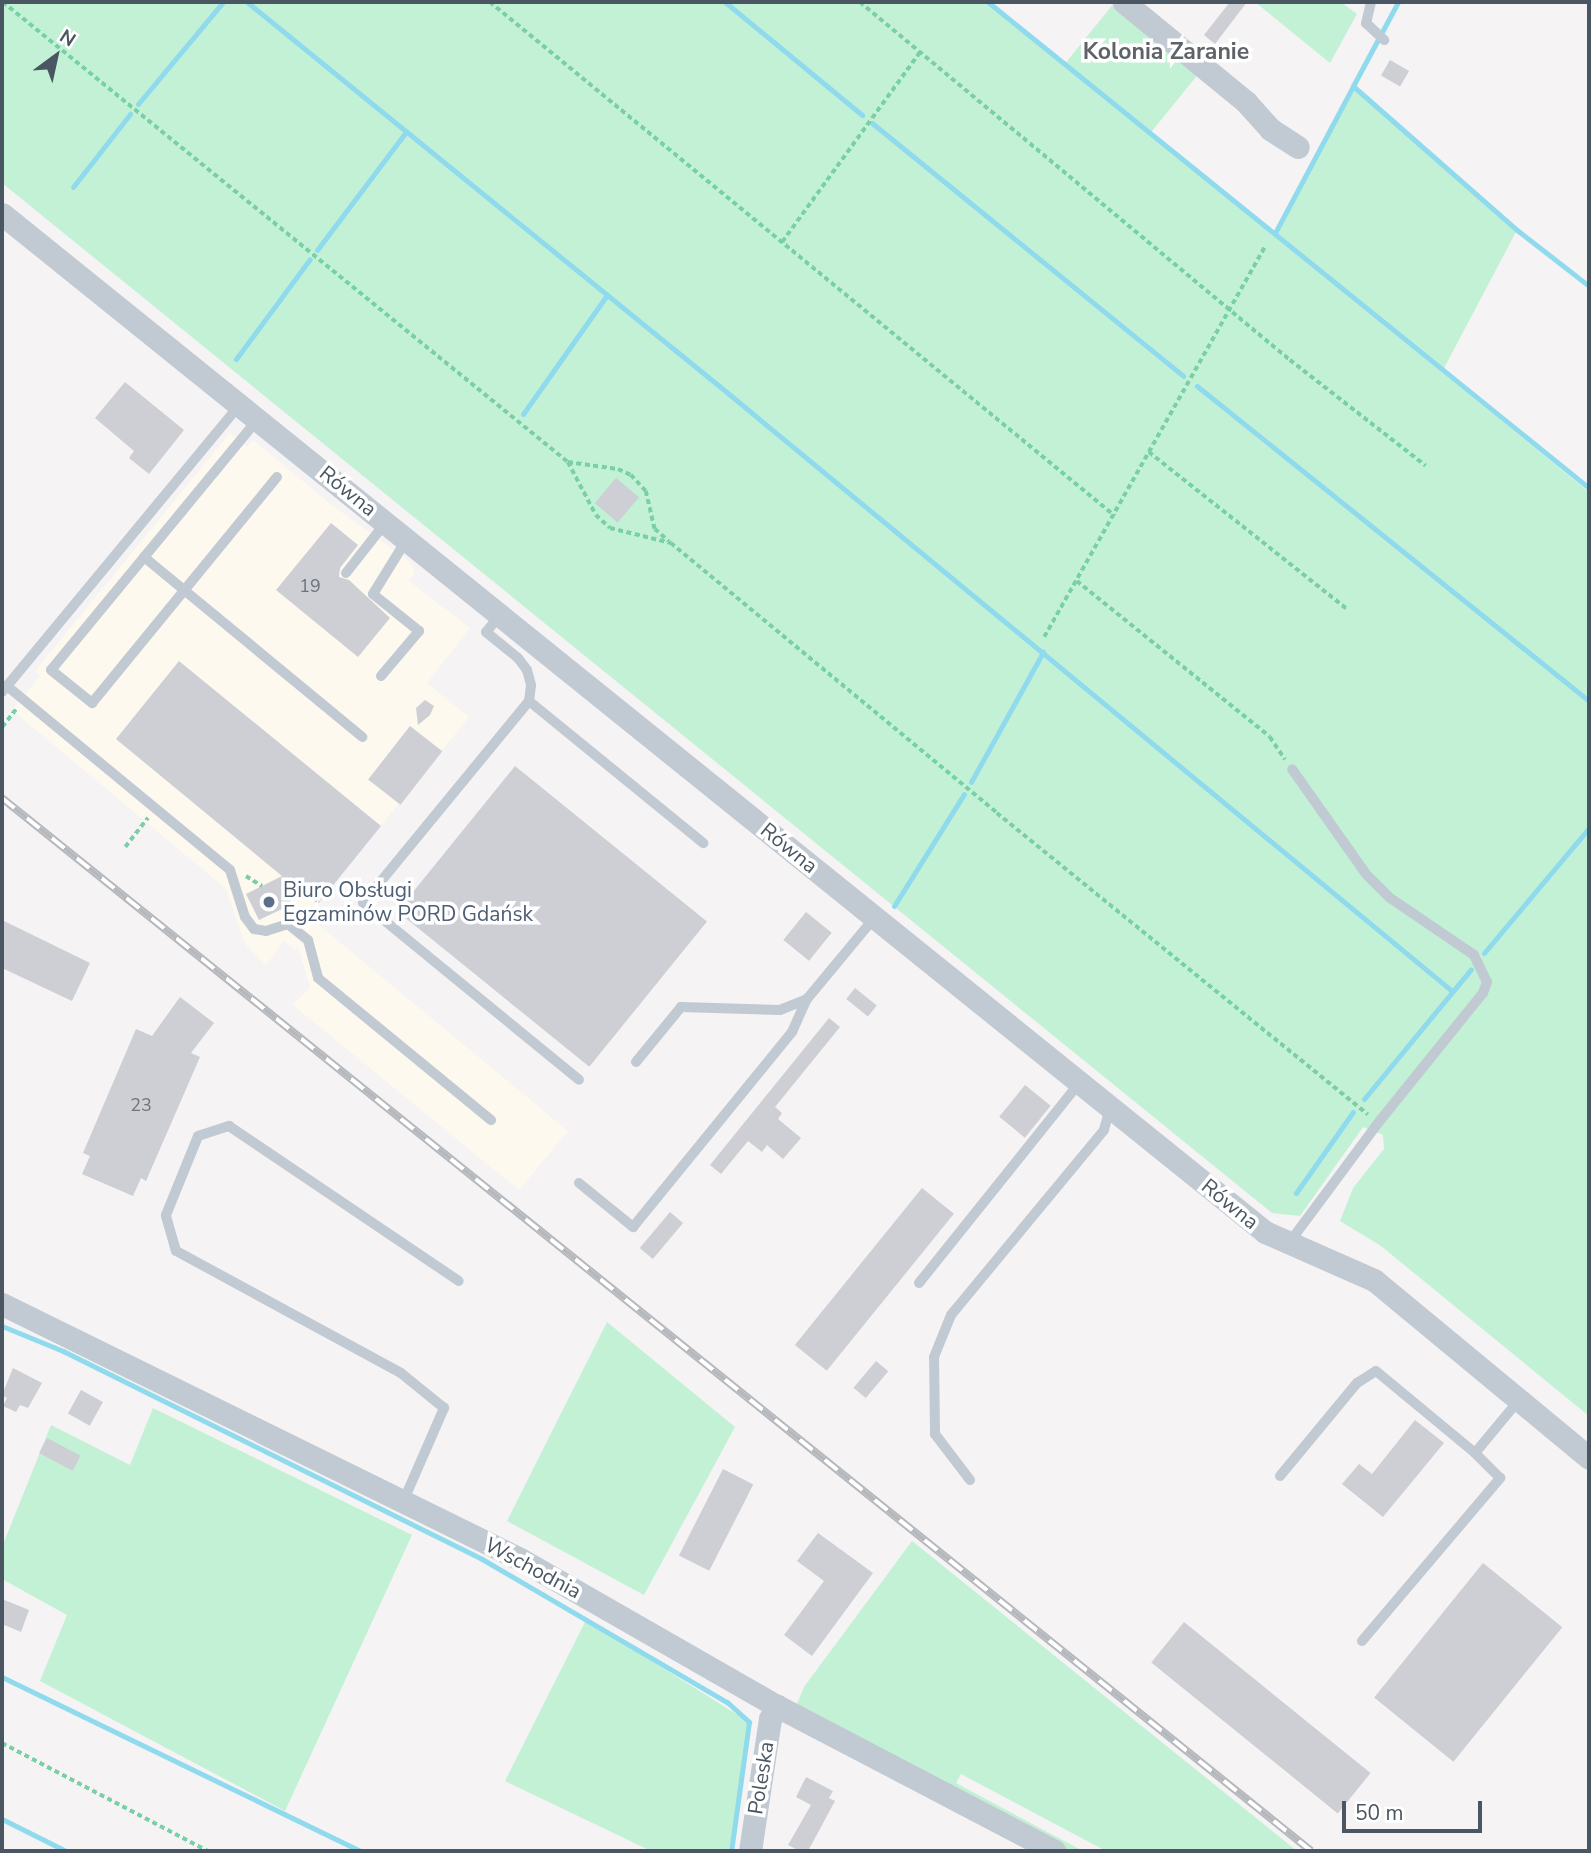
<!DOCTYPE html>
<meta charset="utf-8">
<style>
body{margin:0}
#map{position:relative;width:1591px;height:1853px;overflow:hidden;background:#f5f3f3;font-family:"Nunito Sans",sans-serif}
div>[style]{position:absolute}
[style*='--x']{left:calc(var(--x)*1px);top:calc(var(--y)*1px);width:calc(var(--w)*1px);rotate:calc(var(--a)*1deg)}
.commercial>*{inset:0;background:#fdf9ef}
.green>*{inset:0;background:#c3f1d5;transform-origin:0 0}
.stream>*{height:5px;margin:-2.5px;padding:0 2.5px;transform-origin:2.5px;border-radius:2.5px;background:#90daee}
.building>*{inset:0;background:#cdcfd5;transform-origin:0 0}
.path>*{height:3.5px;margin-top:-1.75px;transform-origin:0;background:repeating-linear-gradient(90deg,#7ad0a6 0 5px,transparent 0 8.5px)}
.lane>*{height:10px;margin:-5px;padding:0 5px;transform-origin:5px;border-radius:5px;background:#c1cad2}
.street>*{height:23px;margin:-11.5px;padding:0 11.5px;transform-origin:11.5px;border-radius:11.5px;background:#c1cad2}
.rail>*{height:8px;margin-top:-4px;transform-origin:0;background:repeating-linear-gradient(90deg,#fff 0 16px,#b5b8bd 0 32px);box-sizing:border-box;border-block:2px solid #b5b8bd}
.dots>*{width:19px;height:19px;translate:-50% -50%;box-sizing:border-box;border:4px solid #fff;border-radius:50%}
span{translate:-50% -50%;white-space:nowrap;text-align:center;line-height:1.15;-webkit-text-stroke:7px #fff;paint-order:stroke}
.number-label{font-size:18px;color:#6b747e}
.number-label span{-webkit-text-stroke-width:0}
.street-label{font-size:21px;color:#4a5661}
.service-label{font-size:21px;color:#4e5e75}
.left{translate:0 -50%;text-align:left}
.neighbourhood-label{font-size:23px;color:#5f6368;font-weight:700}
.frame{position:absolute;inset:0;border:4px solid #4a5661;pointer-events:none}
.north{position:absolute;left:21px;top:21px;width:70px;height:70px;-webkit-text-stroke:5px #fff;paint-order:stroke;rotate:33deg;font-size:19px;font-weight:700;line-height:28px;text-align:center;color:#4a5661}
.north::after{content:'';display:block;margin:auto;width:24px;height:32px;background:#4a5661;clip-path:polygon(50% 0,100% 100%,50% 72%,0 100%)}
.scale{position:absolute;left:1342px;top:1801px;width:140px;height:32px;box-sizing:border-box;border:4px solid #4a5661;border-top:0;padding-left:9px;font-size:21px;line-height:24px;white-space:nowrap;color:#4a5661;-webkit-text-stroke:5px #fff;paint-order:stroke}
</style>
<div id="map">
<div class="commercial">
<div style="clip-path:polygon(230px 433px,247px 447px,253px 440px,333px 506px,410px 562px,415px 572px,409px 581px,470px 628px,427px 683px,469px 717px,308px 916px,568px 1131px,519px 1190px,293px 1005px,310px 987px,298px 947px,295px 950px,284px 941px,266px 965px,245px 944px,226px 889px,12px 710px,40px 676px,35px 671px)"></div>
</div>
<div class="green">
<div style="clip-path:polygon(2px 2px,985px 2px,1277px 237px,1353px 86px,1517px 230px,1442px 372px,1589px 492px,1589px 1416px,1381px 1246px,1340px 1221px,1353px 1188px,1384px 1149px,1383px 1135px,1363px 1127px,1300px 1216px,1272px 1213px,2px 183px)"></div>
<div style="left:1115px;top:2px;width:110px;height:78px;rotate:39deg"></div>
<div style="clip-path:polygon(1255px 2px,1341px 2px,1357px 14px,1330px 63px)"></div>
<div style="clip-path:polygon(607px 1322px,735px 1427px,644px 1595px,507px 1521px)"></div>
<div style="clip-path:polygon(153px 1408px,412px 1535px,285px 1811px,40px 1681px,67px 1615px,2px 1579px,2px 1547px,51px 1425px,130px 1465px)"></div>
<div style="clip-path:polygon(912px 1541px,1297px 1851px,1106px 1851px,961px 1774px,956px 1783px,1083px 1851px,1069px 1851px,796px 1706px,804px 1687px)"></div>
<div style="clip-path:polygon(586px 1620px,749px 1722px,731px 1851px,651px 1851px,505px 1781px)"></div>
</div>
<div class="stream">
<div style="--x:247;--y:2;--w:607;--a:39.12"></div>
<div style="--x:718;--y:385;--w:952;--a:39.54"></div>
<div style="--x:725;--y:2;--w:178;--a:39.5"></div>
<div style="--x:988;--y:2;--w:773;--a:38.96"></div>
<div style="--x:1353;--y:86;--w:95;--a:-61.8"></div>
<div style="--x:138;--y:104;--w:133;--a:-50.2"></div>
<div style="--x:872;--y:123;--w:401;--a:39.1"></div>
<div style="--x:73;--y:187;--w:93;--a:-52"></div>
<div style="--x:1275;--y:233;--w:166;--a:-62"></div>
<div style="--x:1353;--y:86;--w:218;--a:41.3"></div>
<div style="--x:1517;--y:230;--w:91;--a:37.9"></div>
<div style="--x:317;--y:250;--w:148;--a:-53"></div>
<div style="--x:236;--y:359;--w:124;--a:-53.5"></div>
<div style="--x:1197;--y:386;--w:503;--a:38.78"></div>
<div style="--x:523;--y:414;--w:146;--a:-54.8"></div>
<div style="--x:971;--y:782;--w:149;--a:-61"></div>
<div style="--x:894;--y:906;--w:132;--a:-58"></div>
<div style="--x:1484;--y:953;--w:163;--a:-50"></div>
<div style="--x:1364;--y:1099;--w:168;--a:-50.5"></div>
<div style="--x:1296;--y:1193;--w:99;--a:-54.9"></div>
<div style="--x:2;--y:1326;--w:66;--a:22.3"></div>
<div style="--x:63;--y:1351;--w:468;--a:26.4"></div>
<div style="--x:482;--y:1559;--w:284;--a:30.3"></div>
<div style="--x:727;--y:1702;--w:30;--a:42"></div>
<div style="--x:749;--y:1722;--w:130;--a:97.9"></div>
<div style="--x:2;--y:1677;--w:399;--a:25.9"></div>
<div style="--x:2;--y:1819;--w:72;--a:26.6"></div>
</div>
<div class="building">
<div style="clip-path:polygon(1230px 2px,1247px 2px,1215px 44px,1204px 35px)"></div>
<div style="left:1390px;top:60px;width:22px;height:18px;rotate:30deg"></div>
<div style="clip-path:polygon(125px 382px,184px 430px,149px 474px,129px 458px,134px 451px,95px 418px)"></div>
<div style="left:616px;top:478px;width:30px;height:33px;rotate:40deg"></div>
<div style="clip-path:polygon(331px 523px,358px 545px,340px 568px,339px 577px,349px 580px,390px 618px,358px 657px,276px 590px)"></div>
<div style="clip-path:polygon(179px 661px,381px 826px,318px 904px,300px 890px,284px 908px,259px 920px,246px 894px,282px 876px,116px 739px)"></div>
<div style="clip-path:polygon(425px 700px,434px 706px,430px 715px,418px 725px,416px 708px)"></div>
<div style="left:410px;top:726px;width:41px;height:68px;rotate:38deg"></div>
<div style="left:515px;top:766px;width:247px;height:187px;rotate:39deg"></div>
<div style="left:806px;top:912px;width:33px;height:36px;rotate:39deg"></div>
<div style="clip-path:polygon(2px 920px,90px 963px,72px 1001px,2px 968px)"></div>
<div style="left:855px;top:988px;width:28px;height:14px;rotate:39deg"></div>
<div style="clip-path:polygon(180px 997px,214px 1023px,191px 1053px,200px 1057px,146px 1181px,141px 1178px,133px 1196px,82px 1174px,90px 1156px,83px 1153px,136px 1029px,152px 1036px)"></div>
<div style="clip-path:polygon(829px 1018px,840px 1027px,775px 1107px,782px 1113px,778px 1119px,801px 1138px,783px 1159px,767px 1145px,762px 1152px,748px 1141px,721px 1174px,710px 1165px)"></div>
<div style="left:1025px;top:1085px;width:33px;height:41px;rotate:39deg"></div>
<div style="left:922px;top:1188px;width:41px;height:202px;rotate:39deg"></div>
<div style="left:670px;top:1212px;width:17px;height:47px;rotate:40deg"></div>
<div style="left:876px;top:1361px;width:16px;height:35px;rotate:40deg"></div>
<div style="clip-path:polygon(13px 1368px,42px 1383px,28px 1408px,20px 1405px,16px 1412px,3px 1406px,7px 1398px,2px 1395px)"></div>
<div style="left:81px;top:1390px;width:25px;height:27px;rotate:29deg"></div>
<div style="clip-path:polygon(1415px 1420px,1444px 1443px,1383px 1517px,1342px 1484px,1359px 1464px,1372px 1474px)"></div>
<div style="left:47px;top:1438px;width:38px;height:17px;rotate:28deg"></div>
<div style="left:723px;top:1469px;width:34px;height:97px;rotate:27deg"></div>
<div style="clip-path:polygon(818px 1533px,873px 1573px,812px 1656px,784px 1635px,824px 1581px,797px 1561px)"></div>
<div style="left:1483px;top:1563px;width:102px;height:173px;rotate:39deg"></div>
<div style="clip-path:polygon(2px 1599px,29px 1610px,21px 1632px,2px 1624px)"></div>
<div style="left:1184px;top:1622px;width:240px;height:52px;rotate:39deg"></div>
<div style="clip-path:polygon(806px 1777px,833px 1791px,829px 1798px,835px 1801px,808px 1851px,800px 1851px,788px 1845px,811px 1805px,796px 1797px)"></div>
</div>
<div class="path">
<div style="--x:3;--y:2;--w:729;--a:39.15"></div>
<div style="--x:568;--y:462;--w:60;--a:62.2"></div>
<div style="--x:596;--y:515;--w:19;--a:43"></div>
<div style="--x:610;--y:528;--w:63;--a:13.8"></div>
<div style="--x:671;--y:543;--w:423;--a:39.6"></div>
<div style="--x:997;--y:813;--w:478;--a:39.1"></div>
<div style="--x:490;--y:2;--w:809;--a:39.43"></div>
<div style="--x:860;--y:2;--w:560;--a:39.78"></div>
<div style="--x:1290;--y:360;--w:172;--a:37.9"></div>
<div style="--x:782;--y:242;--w:235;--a:-54"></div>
<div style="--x:1149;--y:452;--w:253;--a:38.4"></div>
<div style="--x:568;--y:462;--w:50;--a:8"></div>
<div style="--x:618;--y:469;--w:14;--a:25"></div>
<div style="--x:631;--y:475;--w:22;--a:47"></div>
<div style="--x:646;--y:491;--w:39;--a:77"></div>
<div style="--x:655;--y:529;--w:18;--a:41"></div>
<div style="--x:1077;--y:581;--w:248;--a:38.9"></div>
<div style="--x:1270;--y:737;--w:27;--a:56"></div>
<div style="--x:1044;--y:637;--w:447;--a:-60.5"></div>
<div style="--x:2;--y:727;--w:23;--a:-52"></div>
<div style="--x:125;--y:847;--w:37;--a:-52"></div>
<div style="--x:246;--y:876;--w:19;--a:32"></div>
<div style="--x:2;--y:1743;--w:233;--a:27.7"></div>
</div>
<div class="lane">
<div style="--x:1371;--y:2;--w:22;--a:103"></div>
<div style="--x:1366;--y:23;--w:25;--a:43"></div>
<div style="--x:258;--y:419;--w:325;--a:129.5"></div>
<div style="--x:51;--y:670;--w:53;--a:38.8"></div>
<div style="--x:92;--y:703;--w:292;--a:-50.7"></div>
<div style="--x:144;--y:557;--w:283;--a:39.5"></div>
<div style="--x:346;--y:573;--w:65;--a:-51.9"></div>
<div style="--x:500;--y:615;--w:22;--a:129"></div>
<div style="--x:486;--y:632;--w:41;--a:39.1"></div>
<div style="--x:518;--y:658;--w:15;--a:53"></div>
<div style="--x:527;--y:670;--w:16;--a:75"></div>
<div style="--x:531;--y:685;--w:16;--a:97"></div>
<div style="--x:529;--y:701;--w:261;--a:129.4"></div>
<div style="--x:363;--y:903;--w:279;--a:39.3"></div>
<div style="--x:381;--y:676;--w:59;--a:-49.8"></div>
<div style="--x:419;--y:631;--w:59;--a:-141.2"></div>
<div style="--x:373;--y:594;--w:65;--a:-58.3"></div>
<div style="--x:7;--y:686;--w:289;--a:39.5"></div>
<div style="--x:230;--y:870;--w:49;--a:72.3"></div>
<div style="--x:245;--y:917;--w:15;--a:53"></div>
<div style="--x:254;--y:929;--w:12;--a:9"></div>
<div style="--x:266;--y:931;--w:23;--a:-18"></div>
<div style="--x:288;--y:924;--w:26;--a:39"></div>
<div style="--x:308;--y:940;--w:39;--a:75"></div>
<div style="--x:318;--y:978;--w:224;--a:39.4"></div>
<div style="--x:2;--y:692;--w:374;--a:-50.4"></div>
<div style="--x:529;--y:701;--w:225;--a:39.2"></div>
<div style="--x:636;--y:1062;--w:71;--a:-50.7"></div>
<div style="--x:681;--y:1007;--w:99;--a:1.7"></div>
<div style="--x:780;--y:1010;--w:29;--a:-22"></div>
<div style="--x:579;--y:1183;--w:70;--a:39.2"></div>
<div style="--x:633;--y:1227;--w:252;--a:-50.8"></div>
<div style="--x:792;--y:1032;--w:36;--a:-66"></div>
<div style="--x:807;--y:999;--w:107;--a:-50.3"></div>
<div style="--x:1289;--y:1243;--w:149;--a:-53.4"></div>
<div style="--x:1378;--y:1123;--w:167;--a:-51.1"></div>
<div style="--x:1483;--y:993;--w:12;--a:-70"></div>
<div style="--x:1487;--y:982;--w:30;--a:-116"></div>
<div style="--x:1474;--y:955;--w:102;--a:-145.8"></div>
<div style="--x:1390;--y:898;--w:34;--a:-135"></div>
<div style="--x:1366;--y:874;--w:128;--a:-125.2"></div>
<div style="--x:919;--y:1283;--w:258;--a:-51.3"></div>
<div style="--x:1280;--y:1476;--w:121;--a:-50.4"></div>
<div style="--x:1357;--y:1383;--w:22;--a:-32"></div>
<div style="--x:1376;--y:1371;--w:129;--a:39.6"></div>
<div style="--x:1475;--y:1453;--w:69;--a:-50.3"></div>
<div style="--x:970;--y:1480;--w:58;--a:-127.3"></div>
<div style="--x:935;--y:1434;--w:77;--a:-90.7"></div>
<div style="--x:934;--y:1357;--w:45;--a:-68"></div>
<div style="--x:951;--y:1315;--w:240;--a:-50.4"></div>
<div style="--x:1104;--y:1130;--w:24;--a:-75"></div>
<div style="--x:403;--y:1502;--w:103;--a:-66.4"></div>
<div style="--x:444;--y:1408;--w:55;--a:-140.9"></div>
<div style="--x:401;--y:1373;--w:256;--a:-151.5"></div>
<div style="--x:176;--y:1251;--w:37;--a:-106"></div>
<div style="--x:166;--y:1215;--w:85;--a:-67.9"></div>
<div style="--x:198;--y:1136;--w:33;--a:-18"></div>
<div style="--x:229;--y:1126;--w:277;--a:34"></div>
<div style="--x:1362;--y:1641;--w:214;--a:-49.7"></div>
<div style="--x:1500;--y:1478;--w:35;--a:-135"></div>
</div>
<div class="street">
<div style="--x:1124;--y:2;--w:158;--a:39.3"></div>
<div style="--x:1246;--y:102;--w:36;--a:48"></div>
<div style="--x:1270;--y:129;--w:33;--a:33"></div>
<div style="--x:2;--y:214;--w:1622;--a:38.87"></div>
<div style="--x:1265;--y:1232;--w:119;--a:23.8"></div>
<div style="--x:1374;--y:1280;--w:279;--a:39.6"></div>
<div style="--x:2;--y:1304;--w:577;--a:26.21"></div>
<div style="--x:520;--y:1559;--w:296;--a:29.8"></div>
<div style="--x:777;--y:1706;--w:313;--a:27.6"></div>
<div style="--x:750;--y:1851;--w:134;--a:-81.4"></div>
<div style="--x:770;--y:1719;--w:15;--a:-62"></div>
</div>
<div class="rail">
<div style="--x:2;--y:798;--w:1680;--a:38.81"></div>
</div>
<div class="dots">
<div style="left:269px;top:902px;background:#5c6f8a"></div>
</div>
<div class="number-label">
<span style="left:310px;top:586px">19</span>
<span style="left:141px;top:1105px">23</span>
</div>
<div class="street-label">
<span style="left:348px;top:491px;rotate:39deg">Równa</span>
<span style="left:789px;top:848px;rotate:39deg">Równa</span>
<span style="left:1230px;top:1204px;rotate:39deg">Równa</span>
<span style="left:533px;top:1568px;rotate:28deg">Wschodnia</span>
<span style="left:761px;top:1778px;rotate:-81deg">Poleska</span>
</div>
<div class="service-label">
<span class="left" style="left:283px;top:902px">Biuro Obsługi<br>Egzaminów PORD Gdańsk</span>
</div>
<div class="neighbourhood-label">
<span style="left:1166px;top:52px">Kolonia Zaranie</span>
</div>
<div class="frame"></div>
<div class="north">N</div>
<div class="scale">50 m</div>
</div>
